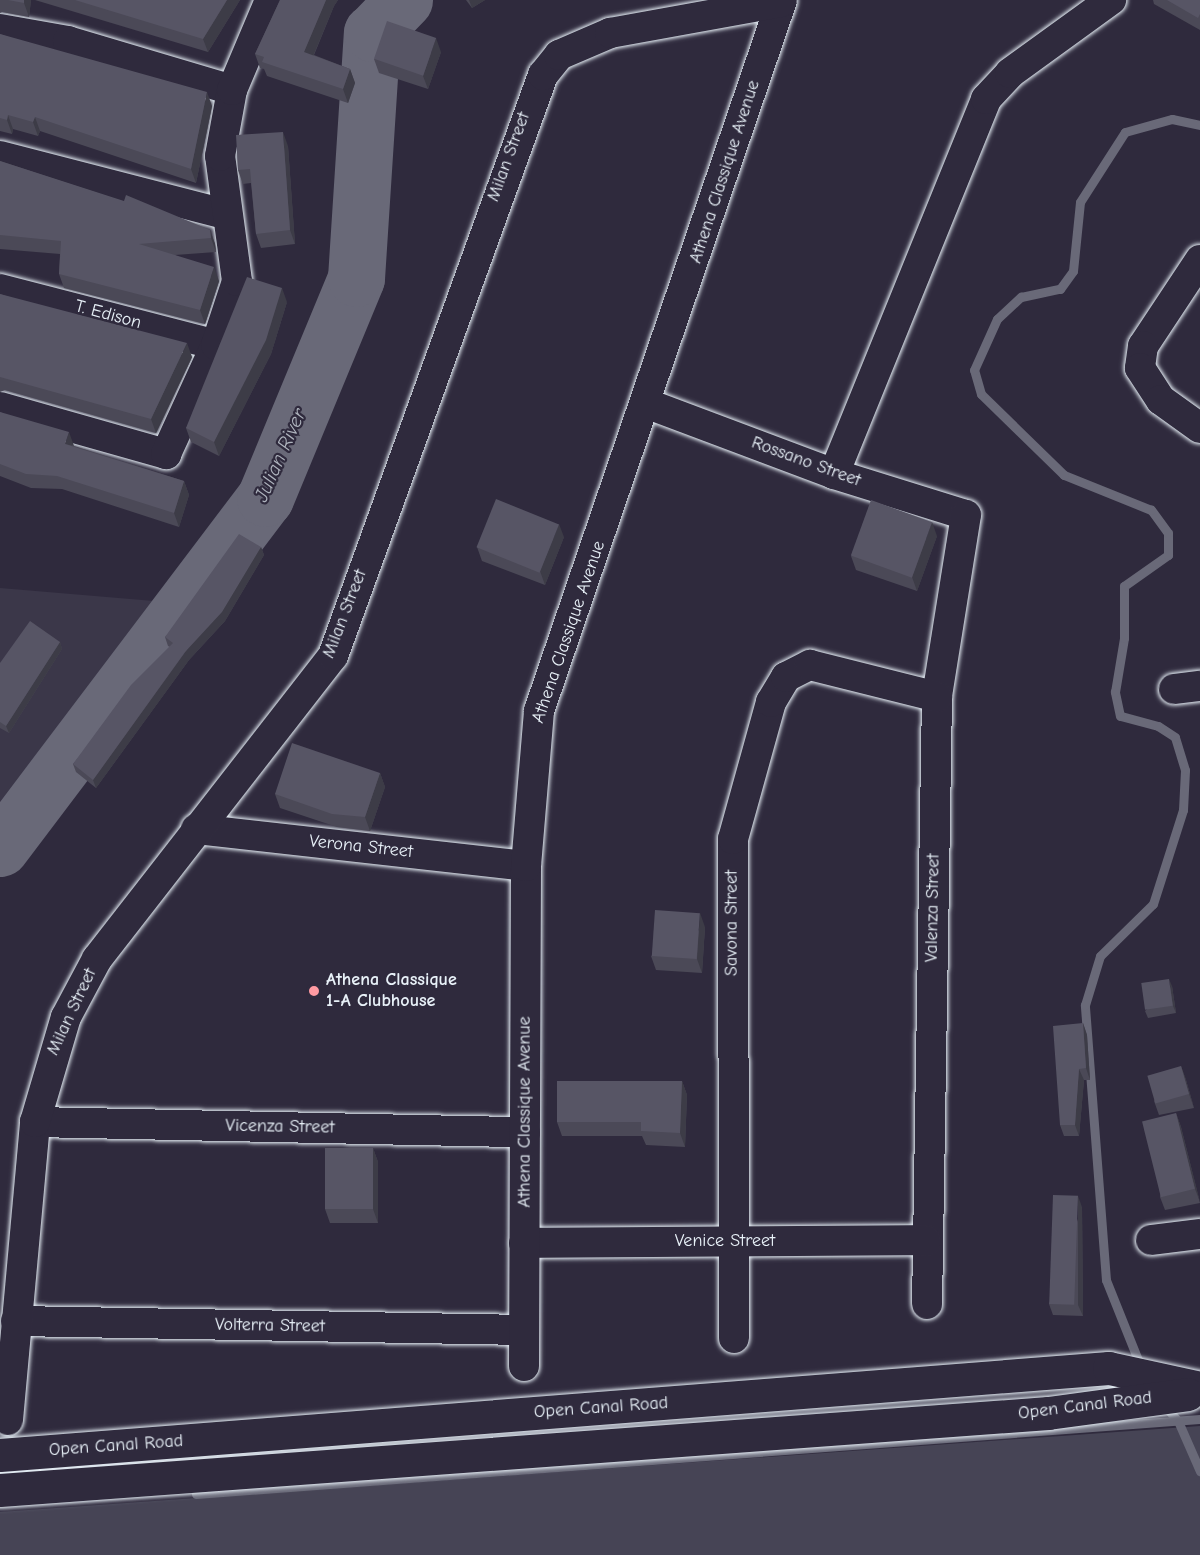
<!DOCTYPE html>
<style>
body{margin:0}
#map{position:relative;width:1200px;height:1555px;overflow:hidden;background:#2f2a3d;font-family:"Comic Neue",sans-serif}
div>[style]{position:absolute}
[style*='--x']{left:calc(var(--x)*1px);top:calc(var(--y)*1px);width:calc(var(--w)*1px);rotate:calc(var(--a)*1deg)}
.built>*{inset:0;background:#3b3749}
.green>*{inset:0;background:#464455}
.stream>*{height:9px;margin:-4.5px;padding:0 4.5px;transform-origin:4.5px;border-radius:4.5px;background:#696978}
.river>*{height:57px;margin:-28.5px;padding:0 28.5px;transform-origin:28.5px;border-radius:28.5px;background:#696978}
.roads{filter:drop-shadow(0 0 2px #e8f1f8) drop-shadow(0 0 2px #e8f1f8)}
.street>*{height:30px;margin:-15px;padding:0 15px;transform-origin:15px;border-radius:15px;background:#2f2a3d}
.secondary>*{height:33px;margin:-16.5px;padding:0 16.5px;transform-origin:16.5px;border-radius:16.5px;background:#2f2a3d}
.wall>*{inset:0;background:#4b4957}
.shaded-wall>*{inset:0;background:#3d3c47}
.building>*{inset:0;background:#575565;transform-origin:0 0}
.dots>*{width:16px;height:16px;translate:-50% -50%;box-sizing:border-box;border:3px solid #2f2a3d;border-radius:50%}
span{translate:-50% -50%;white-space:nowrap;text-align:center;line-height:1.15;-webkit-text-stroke:4.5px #2f2a3d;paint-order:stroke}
.street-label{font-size:18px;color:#e8f1f8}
.poi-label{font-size:18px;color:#e8f1f8;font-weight:700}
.left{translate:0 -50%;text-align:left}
.water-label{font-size:20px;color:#afb4be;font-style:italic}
</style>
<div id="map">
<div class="built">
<div style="clip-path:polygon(0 588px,154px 601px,0 802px)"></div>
</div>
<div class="green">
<div style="clip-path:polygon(1200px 1426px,1200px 1555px,0 1555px,0 1512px)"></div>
</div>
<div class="stream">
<div style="--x:1138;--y:1360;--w:86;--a:-111.8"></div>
<div style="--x:1106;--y:1280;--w:276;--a:-94.4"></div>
<div style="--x:1085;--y:1005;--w:51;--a:-73"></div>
<div style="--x:1100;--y:956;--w:74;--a:-44.5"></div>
<div style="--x:1153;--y:904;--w:99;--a:-72.3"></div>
<div style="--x:1183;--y:810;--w:40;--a:-87.1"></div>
<div style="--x:1185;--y:770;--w:34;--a:-107"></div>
<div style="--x:1175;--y:737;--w:20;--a:-147"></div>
<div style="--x:1158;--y:726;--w:39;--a:-165"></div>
<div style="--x:1120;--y:716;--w:25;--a:-102"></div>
<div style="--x:1115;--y:692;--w:55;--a:-80.5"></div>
<div style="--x:1124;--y:638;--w:52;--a:-90"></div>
<div style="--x:1124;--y:586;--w:54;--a:-35.2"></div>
<div style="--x:1168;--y:555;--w:22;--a:-90"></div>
<div style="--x:1168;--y:533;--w:29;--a:-126"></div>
<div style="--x:1151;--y:510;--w:94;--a:-158.1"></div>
<div style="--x:1064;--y:475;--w:116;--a:-135.7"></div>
<div style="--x:981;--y:394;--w:25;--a:-106"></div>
<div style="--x:974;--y:370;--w:56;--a:-65.7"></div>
<div style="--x:997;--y:319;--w:33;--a:-43"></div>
<div style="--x:1021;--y:297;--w:40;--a:-12"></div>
<div style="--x:1060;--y:289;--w:22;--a:-54"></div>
<div style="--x:1073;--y:271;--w:69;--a:-84.2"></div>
<div style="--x:1080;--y:202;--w:83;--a:-57.3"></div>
<div style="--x:1125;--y:132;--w:49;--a:-15.5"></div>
<div style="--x:1172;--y:119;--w:29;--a:12"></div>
<div style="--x:1165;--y:1406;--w:20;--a:49"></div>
<div style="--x:1178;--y:1421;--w:55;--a:66.3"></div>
<div style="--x:196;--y:1494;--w:1007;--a:-4.27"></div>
</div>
<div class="river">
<div style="--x:0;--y:848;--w:439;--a:-52.9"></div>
<div style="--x:265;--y:498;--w:238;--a:-67.5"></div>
<div style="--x:356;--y:278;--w:246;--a:-86.3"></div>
<div style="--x:372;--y:33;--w:46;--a:-45.9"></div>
</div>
<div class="roads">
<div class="street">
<div style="--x:0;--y:29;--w:69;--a:10"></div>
<div style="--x:68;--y:41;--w:171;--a:16.6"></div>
<div style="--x:0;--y:156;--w:231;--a:14.5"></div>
<div style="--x:1200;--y:260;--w:103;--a:123.5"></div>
<div style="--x:1143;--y:346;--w:22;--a:98"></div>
<div style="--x:1140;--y:368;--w:38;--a:57"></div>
<div style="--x:1161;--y:400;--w:48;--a:35.7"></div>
<div style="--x:0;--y:289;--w:223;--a:14.5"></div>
<div style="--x:648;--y:404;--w:199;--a:20.6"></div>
<div style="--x:834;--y:474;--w:138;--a:17.3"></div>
<div style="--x:966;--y:515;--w:184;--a:99.1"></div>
<div style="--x:937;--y:697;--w:607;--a:90.94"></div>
<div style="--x:0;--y:407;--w:173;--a:15.8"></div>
<div style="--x:166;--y:454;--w:120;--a:-65.4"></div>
<div style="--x:216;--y:345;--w:67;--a:-71.8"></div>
<div style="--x:237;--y:281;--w:126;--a:-97.7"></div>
<div style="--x:220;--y:156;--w:67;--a:-79.7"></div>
<div style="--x:232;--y:90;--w:98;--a:-67.1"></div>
<div style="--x:834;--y:474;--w:405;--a:-67.9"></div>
<div style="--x:986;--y:99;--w:35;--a:-47"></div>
<div style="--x:1010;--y:73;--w:125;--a:-35.9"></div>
<div style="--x:1174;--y:689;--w:26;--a:-7"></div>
<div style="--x:196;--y:829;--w:332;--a:6.4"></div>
<div style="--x:35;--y:1122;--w:490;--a:1.2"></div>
<div style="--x:1151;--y:1240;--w:49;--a:-7"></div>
<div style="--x:524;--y:1243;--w:402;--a:-0.4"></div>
<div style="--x:16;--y:1321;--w:508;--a:1.01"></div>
<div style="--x:734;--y:1338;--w:499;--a:-90.1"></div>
<div style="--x:733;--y:839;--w:142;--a:-74.5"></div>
<div style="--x:771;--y:702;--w:29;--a:-59"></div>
<div style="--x:786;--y:677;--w:27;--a:-27"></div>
<div style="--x:810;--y:665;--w:131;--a:14.1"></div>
<div style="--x:524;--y:1366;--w:500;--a:-89.77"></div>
<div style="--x:526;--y:866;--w:156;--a:-85.2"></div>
<div style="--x:539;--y:711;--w:751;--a:-71.13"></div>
<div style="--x:8;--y:1420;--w:299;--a:-84.8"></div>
<div style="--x:35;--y:1122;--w:109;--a:-73.6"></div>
<div style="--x:66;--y:1017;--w:66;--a:-61.9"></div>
<div style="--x:97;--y:959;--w:384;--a:-52.1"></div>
<div style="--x:333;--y:656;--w:618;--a:-70.13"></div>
<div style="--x:543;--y:75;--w:26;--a:-51"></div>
<div style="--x:559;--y:55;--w:56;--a:-23.3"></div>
<div style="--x:610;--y:33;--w:174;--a:-10.3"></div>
</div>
<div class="secondary">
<div style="--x:0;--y:1455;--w:1112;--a:-4.49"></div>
<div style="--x:1109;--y:1368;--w:93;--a:12.4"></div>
<div style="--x:0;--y:1490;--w:1051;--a:-4.2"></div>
<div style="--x:1048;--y:1413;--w:141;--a:-7.7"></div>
</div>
</div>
<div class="wall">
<div style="clip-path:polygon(0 0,31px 0,29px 17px,2px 12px,0 13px)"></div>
<div style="clip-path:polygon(35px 0,240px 0,208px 52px)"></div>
<div style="clip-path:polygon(280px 0,338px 0,334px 6px,314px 55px,350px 69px,355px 83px,348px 103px,267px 76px,264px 69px,260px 68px,255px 54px)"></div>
<div style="clip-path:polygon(466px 0,485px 0,472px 8px)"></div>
<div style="clip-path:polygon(1153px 0,1200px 0,1200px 30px,1154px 4px)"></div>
<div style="clip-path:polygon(0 34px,212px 106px,196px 183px,40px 131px,38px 136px,13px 129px,12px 134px,0 131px)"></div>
<div style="clip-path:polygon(441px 52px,428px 89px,379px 73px,374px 59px)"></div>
<div style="clip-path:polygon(288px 146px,295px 244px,261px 248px,256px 234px,251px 183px,243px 184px,238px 170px)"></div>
<div style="clip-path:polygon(0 161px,210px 230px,215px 244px,216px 252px,175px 255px,219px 281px,205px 324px,64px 288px,59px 274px,60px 254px,0 249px)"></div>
<div style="clip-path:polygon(0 294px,192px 357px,156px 433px,5px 390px,0 392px)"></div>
<div style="clip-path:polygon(287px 302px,271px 354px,219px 456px,191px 442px,186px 428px)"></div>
<div style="clip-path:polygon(0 412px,74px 446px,184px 481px,189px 495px,179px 527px,62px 489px,31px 488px,0 476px)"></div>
<div style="clip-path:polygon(937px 536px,917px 591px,856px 570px,851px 556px)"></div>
<div style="clip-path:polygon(564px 537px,545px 585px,482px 561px,477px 547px)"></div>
<div style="clip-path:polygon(261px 547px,264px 555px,225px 621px,189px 660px,96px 788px,76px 772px,73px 764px,170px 647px,168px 646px,165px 637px)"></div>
<div style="clip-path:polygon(60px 642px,62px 649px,9px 733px,0 728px,0 663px)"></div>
<div style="clip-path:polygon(380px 773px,385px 787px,370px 831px,337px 827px,280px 808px,275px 794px)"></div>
<div style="clip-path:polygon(705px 927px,702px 973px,656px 970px,651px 956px)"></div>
<div style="clip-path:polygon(1172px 986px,1176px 1013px,1148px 1018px,1145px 1011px)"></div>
<div style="clip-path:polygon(1083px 1023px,1087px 1035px,1090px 1080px,1084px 1080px,1079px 1136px,1064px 1136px,1060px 1125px)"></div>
<div style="clip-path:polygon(1181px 1066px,1186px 1080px,1194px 1108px,1159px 1115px,1154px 1101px)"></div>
<div style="clip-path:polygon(682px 1081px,687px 1095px,685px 1147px,646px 1145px,642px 1136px,562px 1136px,557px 1122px)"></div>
<div style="clip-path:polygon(1176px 1113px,1181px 1127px,1200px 1203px,1165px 1210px,1160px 1197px)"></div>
<div style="clip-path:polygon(373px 1148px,378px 1162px,378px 1223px,330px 1223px,325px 1209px)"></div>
<div style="clip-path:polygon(1082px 1207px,1083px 1316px,1053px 1315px,1049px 1304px)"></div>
</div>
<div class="shaded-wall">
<div style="clip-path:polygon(24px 0,31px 0,29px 17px,24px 3px)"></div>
<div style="clip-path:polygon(227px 0,240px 0,208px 52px,203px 39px)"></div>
<div style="clip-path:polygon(326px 0,338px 0,334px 6px,309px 66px,304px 52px)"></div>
<div style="clip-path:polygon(469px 0,485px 0,472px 8px)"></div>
<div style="clip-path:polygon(436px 38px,441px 52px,428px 89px,423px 76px)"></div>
<div style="clip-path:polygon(350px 69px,355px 83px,348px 103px,343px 89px)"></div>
<div style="clip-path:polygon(207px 92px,212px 106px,196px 183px,191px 169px)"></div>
<div style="clip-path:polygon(8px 115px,13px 129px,12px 134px,7px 120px)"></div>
<div style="clip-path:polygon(35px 117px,40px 131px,38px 136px,33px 122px)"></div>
<div style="clip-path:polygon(283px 132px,288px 146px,295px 244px,290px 230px)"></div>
<div style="clip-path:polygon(210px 230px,215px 244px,216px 252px,211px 238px)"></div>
<div style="clip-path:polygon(214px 267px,219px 281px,205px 324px,200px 310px)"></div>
<div style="clip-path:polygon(282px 288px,287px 302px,271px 354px,219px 456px,214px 442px)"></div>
<div style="clip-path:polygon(187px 343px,192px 357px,156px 433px,151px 419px)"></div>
<div style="clip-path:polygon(69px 432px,74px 446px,65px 444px)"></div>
<div style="clip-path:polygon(184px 481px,189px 495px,179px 527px,174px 513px)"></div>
<div style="clip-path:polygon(932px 522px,937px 536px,917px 591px,912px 577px)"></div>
<div style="clip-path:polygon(559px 524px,564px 537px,545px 585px,540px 571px)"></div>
<div style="clip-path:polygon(261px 547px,264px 555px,225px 621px,189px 660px,96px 788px,93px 780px)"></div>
<div style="clip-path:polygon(60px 642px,62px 649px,9px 733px,6px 726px)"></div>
<div style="clip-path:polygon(380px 773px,385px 787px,370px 831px,365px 817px)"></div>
<div style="clip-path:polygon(700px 913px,705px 927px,702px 973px,697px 959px)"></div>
<div style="clip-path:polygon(1169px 979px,1172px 986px,1176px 1013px,1173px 1006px)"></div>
<div style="clip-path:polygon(1083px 1023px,1087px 1035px,1090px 1080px,1086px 1068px)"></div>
<div style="clip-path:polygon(1181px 1066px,1186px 1080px,1194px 1108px,1189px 1094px)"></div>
<div style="clip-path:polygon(1079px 1069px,1084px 1080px,1079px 1136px,1075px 1125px)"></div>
<div style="clip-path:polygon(682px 1081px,687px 1095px,685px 1147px,680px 1133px)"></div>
<div style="clip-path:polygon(1176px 1113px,1181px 1127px,1200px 1202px,1195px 1189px)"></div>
<div style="clip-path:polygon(373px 1148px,378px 1162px,378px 1223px,373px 1209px)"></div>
<div style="clip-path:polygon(1078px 1196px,1082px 1207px,1083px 1316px,1078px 1305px)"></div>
</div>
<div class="building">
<div style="clip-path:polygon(8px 0,24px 0,24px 3px)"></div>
<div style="clip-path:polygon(75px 0,227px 0,203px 39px)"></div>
<div style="clip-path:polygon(280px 0,326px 0,304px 52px,350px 69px,343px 89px,262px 62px,264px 57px,255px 54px)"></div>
<div style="clip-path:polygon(1167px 0,1200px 0,1200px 14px,1198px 18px)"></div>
<div style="left:387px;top:21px;width:52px;height:40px;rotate:19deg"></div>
<div style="clip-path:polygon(0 34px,207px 92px,191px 169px,35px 117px,33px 122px,8px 115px,7px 120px,0 118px)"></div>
<div style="clip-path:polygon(283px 132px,290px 230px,256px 234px,250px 169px,238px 170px,236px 135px)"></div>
<div style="clip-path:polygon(0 161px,124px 201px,126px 195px,210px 230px,211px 238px,139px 244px,214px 267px,200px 310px,59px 274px,61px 241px,0 235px)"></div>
<div style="clip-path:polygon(247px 277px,282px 288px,266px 340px,214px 442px,186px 428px)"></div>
<div style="clip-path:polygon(0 294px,187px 343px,151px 419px,0 377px)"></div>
<div style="clip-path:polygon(0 412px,69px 432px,65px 444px,184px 481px,174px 513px,57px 476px,26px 474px,0 464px)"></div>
<div style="left:496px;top:499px;width:68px;height:52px;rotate:22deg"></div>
<div style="left:871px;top:500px;width:65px;height:59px;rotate:20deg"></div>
<div style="clip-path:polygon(239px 534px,261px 547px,222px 612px,185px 652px,93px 780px,73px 764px,131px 685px,173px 643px,165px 637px)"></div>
<div style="clip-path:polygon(30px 621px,60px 642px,6px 726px,0 722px,0 663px)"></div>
<div style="clip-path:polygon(292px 743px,380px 773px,365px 817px,332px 814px,275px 794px)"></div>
<div style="left:655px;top:910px;width:45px;height:46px;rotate:4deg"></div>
<div style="left:1169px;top:979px;width:27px;height:28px;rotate:82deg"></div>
<div style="clip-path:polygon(1083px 1023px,1086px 1068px,1079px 1069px,1075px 1125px,1060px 1125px,1053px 1026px)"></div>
<div style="left:1181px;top:1066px;width:29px;height:35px;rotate:74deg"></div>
<div style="clip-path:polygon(557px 1081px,682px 1081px,680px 1133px,641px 1131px,641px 1122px,557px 1122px)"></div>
<div style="left:1176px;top:1113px;width:78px;height:35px;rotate:76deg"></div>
<div style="left:325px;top:1148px;width:48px;height:61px"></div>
<div style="left:1053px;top:1195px;width:25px;height:109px;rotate:2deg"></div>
</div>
<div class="dots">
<div style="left:314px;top:991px;background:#ff9aa2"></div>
</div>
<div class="street-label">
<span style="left:509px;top:157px;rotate:-70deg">Milan Street</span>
<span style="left:725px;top:172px;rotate:-72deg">Athena Classique Avenue</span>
<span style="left:108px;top:315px;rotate:15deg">T. Edison</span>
<span style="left:806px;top:462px;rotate:20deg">Rossano Street</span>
<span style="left:345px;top:614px;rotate:-69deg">Milan Street</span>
<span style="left:569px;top:632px;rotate:-71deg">Athena Classique Avenue</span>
<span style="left:361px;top:847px;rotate:6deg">Verona Street</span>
<span style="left:933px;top:908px;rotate:-89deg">Valenza Street</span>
<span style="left:732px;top:923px;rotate:-90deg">Savona Street</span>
<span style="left:72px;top:1012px;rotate:-65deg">Milan Street</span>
<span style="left:525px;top:1112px;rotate:-90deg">Athena Classique Avenue</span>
<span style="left:280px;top:1127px;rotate:1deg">Vicenza Street</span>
<span style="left:725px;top:1241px">Venice Street</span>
<span style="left:270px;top:1326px;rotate:1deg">Volterra Street</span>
<span style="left:1085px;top:1406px;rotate:-7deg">Open Canal Road</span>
<span style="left:601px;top:1408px;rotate:-4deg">Open Canal Road</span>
<span style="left:116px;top:1446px;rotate:-4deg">Open Canal Road</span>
</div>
<div class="poi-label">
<span class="left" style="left:326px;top:991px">Athena Classique<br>1-A Clubhouse</span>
</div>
<div class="water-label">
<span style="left:280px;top:455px;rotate:-66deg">Julian River</span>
</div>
</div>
